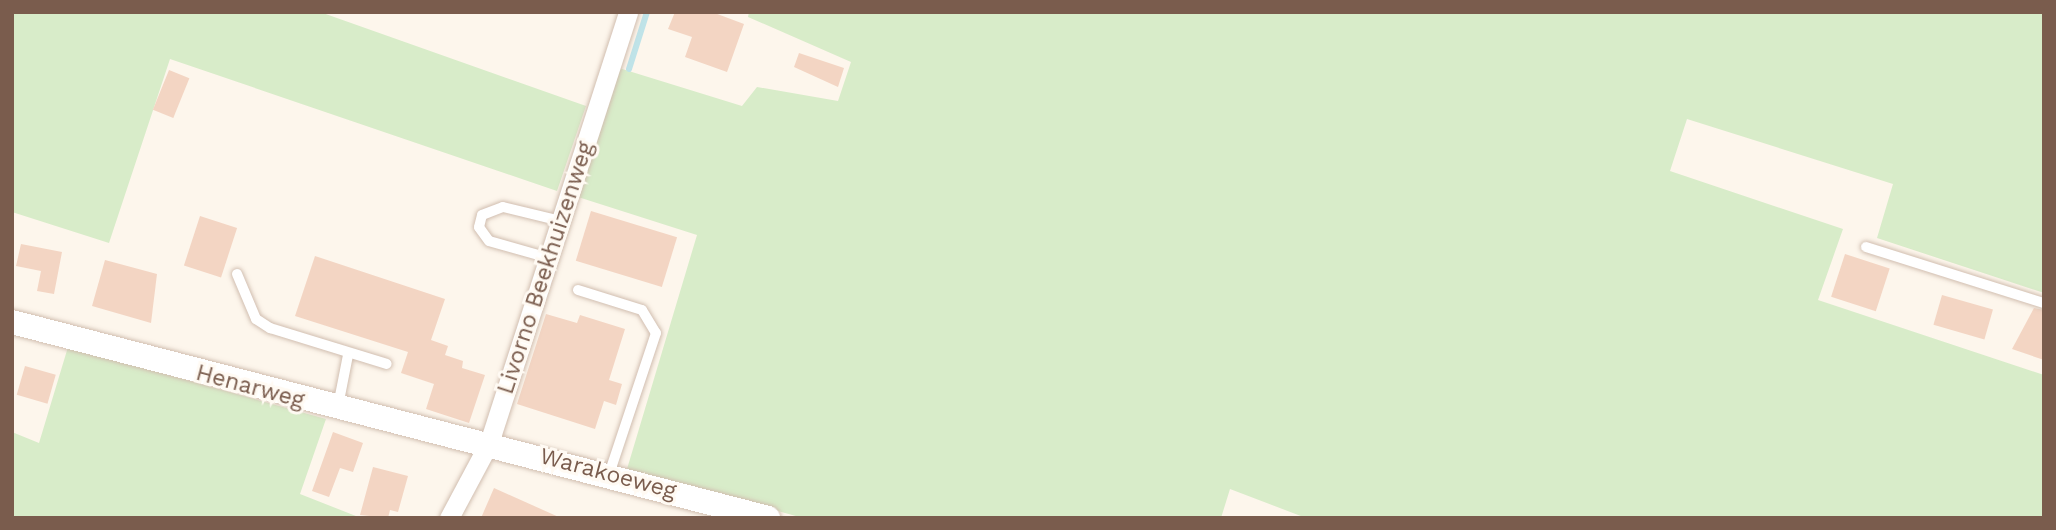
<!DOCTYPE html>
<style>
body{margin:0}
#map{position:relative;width:2056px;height:530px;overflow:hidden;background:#fdf6ec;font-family:"Work Sans",sans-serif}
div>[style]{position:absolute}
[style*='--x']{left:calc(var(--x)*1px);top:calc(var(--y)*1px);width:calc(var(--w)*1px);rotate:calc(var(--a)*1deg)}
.green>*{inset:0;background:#d8ecc9}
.stream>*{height:6px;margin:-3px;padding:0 3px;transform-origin:3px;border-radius:3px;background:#bfe3e8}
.building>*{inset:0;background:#f3d5c3;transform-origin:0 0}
.roads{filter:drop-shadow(0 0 2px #d1beb0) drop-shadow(0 0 2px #d1beb0)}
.service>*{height:10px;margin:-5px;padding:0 5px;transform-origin:5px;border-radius:5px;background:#fff}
.minor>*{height:19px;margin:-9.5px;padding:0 9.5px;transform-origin:9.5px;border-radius:9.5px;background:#fff}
.tertiary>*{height:24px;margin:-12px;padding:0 12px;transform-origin:12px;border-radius:12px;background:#fff}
span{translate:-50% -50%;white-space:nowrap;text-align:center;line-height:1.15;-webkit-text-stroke:6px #fffaf3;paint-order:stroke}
.street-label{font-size:23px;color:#7a5c4d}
.frame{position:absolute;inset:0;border:14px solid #7a5c4d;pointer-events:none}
</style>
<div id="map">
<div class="green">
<div style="clip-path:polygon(12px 12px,320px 12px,586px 106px,557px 191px,170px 59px,109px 243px,12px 212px)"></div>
<div style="clip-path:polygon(749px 12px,2044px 12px,2044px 293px,1877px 238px,1893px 184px,1687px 119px,1670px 171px,1843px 229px,1818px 300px,2044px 375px,2044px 518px,1306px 518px,1230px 489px,1221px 518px,803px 518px,627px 469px,697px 235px,578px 197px,619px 68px,742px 106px,757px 87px,838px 101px,851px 62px,748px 17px)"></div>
<div style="clip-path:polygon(68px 347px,326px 419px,300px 494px,361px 518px,12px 518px,12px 432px,39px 443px)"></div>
</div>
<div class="stream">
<div style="--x:629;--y:69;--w:60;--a:-72.5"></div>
</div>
<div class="building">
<div style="clip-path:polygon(675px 12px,712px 12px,744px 24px,727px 72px,685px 57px,692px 37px,668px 29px)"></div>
<div style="clip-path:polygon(799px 53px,844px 68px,838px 87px,794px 67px)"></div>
<div style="left:169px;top:70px;width:22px;height:43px;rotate:22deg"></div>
<div style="left:591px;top:211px;width:90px;height:52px;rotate:17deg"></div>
<div style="left:200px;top:216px;width:39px;height:52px;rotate:18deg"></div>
<div style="clip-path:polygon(21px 244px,62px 252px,54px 294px,37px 291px,41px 271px,16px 266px)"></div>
<div style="left:1845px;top:254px;width:47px;height:45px;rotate:18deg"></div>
<div style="clip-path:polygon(315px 256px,445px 299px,431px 340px,448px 346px,445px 355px,463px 361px,462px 368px,485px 375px,469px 423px,426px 409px,434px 384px,401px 373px,408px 352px,295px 316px)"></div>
<div style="clip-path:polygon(105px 260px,157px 274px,151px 323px,92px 306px)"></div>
<div style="left:1942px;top:295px;width:53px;height:31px;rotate:16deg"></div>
<div style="clip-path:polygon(2034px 308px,2044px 310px,2044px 360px,2012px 349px)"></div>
<div style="clip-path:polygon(546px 314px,577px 323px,580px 315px,625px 329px,609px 380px,622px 384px,616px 405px,604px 401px,595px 429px,517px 404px)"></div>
<div style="left:25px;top:366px;width:32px;height:30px;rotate:16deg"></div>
<div style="clip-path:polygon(333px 432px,363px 443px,353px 472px,340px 468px,329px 497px,312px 491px)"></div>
<div style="clip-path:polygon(373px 467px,408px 476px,398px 512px,390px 510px,388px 518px,360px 515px)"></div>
<div style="clip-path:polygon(494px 488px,561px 518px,481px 518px)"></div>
</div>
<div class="roads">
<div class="service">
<div style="--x:1866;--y:247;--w:187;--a:17.5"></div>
<div style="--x:549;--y:258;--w:62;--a:-164.2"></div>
<div style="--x:489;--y:241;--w:17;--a:-126"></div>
<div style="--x:479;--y:227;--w:12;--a:-76"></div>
<div style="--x:482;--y:215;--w:22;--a:-21"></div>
<div style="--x:503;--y:207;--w:60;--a:13.6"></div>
<div style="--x:237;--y:274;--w:49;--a:67.1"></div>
<div style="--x:256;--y:319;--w:17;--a:33"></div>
<div style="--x:270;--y:328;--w:122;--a:17.1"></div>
<div style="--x:578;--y:290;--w:67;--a:17.4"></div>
<div style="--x:642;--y:310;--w:27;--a:59"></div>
<div style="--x:656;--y:333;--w:149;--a:108.4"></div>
<div style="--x:338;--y:406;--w:52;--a:-78.9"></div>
</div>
<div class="minor">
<div style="--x:449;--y:518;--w:85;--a:-61.9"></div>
<div style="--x:489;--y:443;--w:453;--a:-72.1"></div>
</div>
<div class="tertiary">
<div style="--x:12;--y:322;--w:781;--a:14.53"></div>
</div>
</div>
<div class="street-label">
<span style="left:546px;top:268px;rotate:-72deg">Livorno Beekhuizenweg</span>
<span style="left:250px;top:387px;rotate:15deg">Henarweg</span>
<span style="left:608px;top:474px;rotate:15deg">Warakoeweg</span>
</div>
<div class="frame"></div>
</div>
